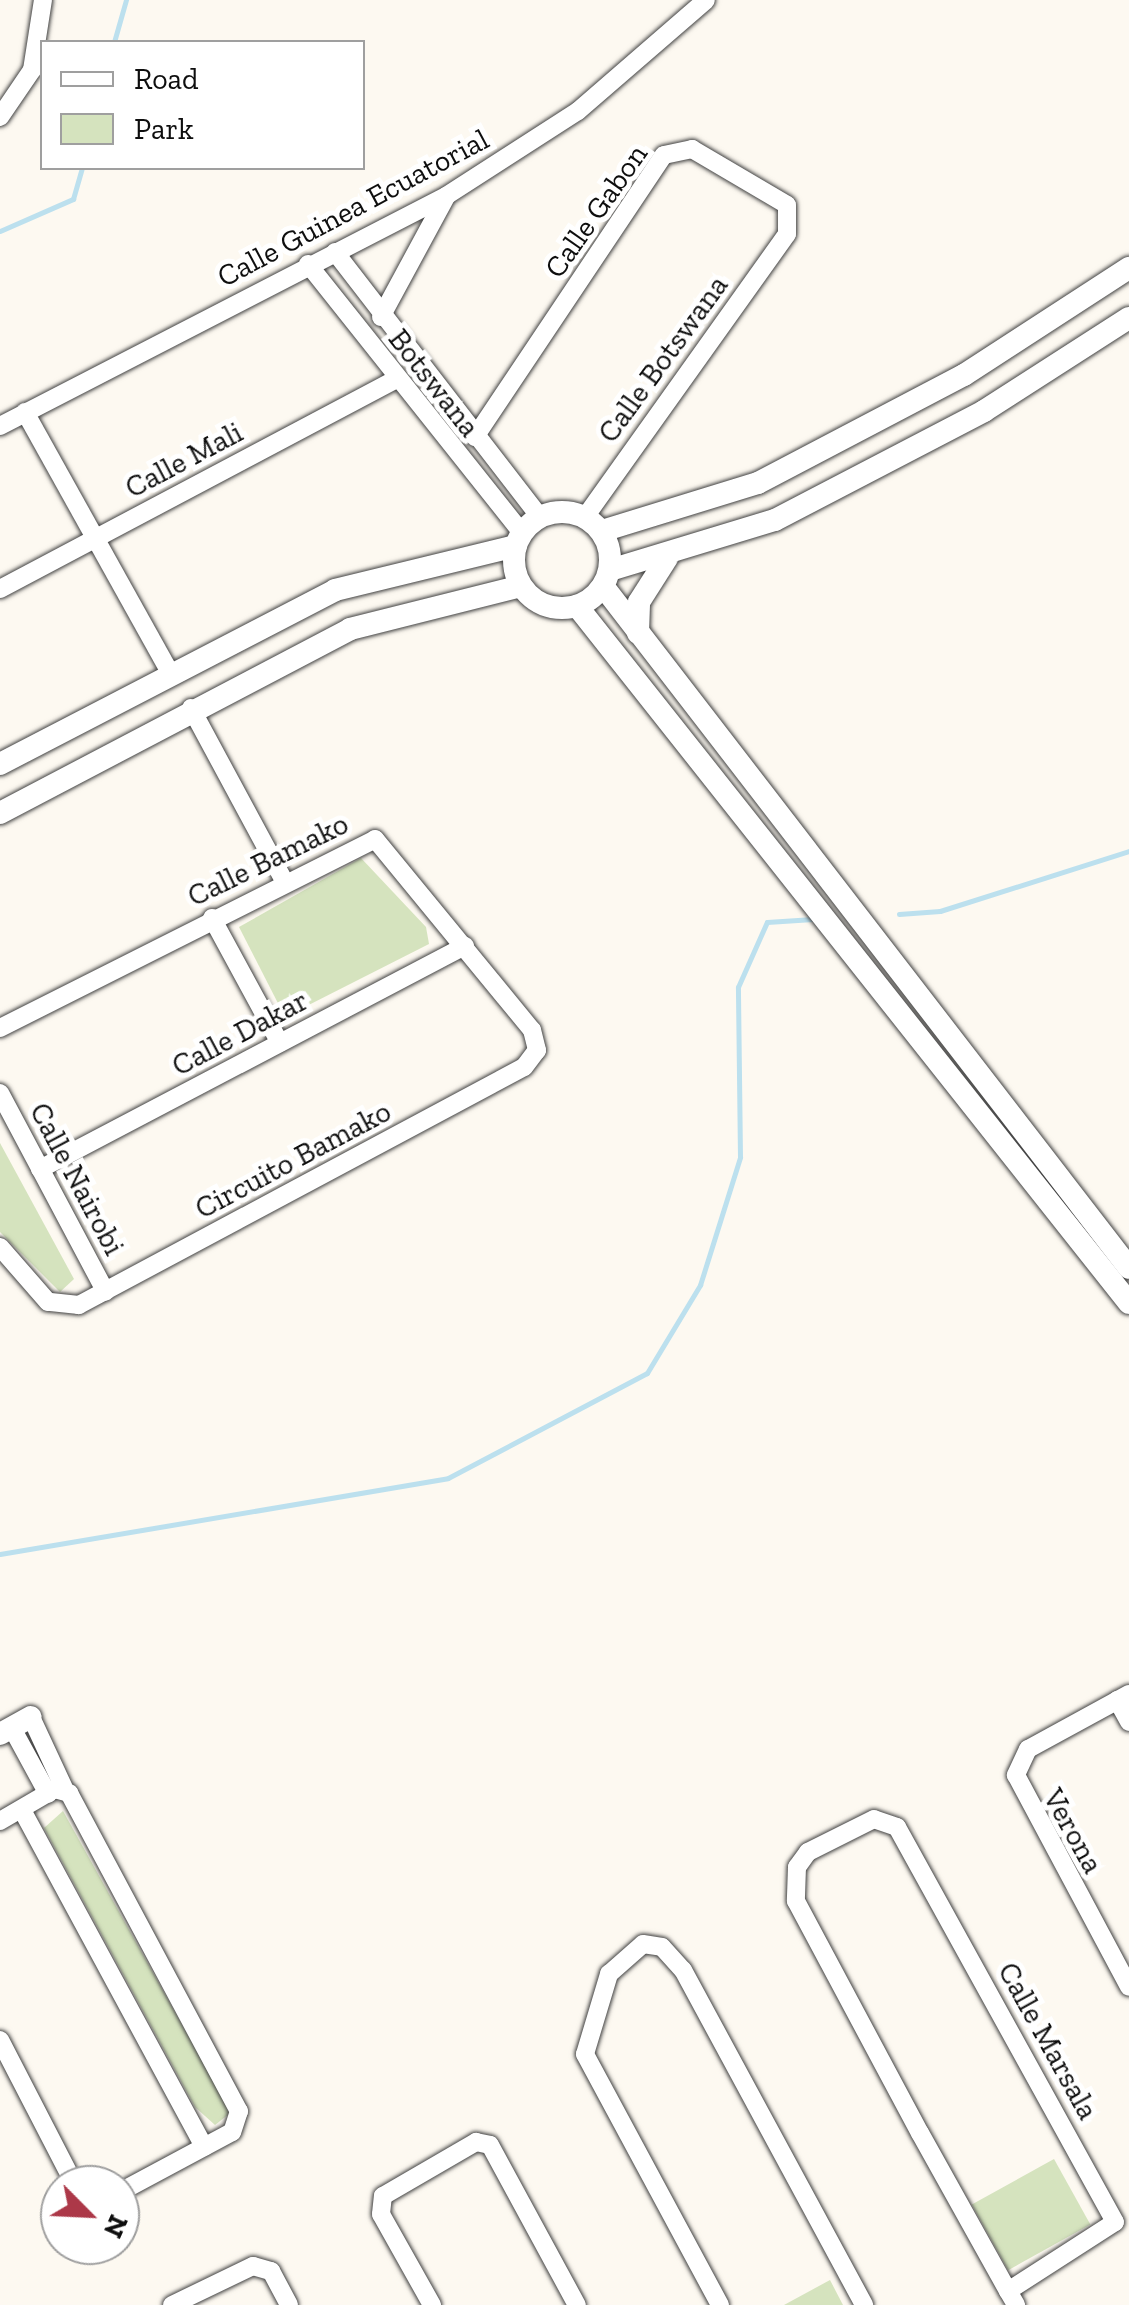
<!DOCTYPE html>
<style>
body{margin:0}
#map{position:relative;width:1129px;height:2305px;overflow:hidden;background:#fdf9f1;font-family:"Zilla Slab",serif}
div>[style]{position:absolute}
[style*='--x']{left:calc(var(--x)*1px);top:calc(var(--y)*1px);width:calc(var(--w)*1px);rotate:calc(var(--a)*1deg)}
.green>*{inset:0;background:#d5e3be;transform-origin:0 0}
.stream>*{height:5px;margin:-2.5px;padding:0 2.5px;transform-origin:2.5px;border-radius:2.5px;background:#bce0ee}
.roads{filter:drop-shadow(0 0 2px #414141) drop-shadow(0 0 2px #414141)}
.minor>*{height:18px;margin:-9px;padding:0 9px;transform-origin:9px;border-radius:9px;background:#fff}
.tertiary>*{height:22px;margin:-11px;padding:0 11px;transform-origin:11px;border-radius:11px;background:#fff}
.tertiary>.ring{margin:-11px;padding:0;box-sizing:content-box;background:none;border:22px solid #fff;border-radius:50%}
span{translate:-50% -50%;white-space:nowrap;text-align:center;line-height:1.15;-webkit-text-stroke:10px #fff;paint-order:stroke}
.street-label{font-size:30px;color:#0e0e0e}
.legend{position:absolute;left:40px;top:40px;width:325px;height:130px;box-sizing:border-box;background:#fff;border:2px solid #9f9f9f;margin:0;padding:12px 18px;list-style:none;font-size:30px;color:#0e0e0e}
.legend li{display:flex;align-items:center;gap:20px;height:50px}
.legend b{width:50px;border:2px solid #9f9f9f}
.north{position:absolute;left:40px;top:2165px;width:100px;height:100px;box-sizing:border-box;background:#fff;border:2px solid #9f9f9f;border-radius:50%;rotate:114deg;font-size:28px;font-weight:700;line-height:40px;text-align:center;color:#0e0e0e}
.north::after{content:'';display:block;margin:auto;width:35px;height:45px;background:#ac3848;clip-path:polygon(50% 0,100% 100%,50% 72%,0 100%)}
</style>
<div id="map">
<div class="green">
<div style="clip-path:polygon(361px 858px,426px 927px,429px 944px,285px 1017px,239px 927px)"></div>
<div style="clip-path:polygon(0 1143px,74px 1279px,60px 1292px,0 1232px)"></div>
<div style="clip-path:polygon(63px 1811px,225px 2102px,229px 2114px,215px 2125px,195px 2107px,44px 1828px)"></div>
<div style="left:1054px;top:2159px;width:75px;height:94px;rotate:61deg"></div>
<div style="clip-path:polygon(830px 2280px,843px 2305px,784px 2305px)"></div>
</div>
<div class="stream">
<div style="--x:114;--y:42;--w:44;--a:-74.1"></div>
<div style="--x:0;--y:231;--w:80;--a:-23.7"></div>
<div style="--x:73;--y:199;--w:32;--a:-74"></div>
<div style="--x:899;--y:914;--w:41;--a:-4.2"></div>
<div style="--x:940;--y:911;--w:198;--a:-17.6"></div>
<div style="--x:0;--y:1554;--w:454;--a:-9.6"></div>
<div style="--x:448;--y:1478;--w:225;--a:-27.8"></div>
<div style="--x:647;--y:1373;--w:103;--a:-58.9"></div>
<div style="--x:700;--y:1285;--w:134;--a:-72.6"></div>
<div style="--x:740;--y:1157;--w:170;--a:-90.7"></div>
<div style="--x:738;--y:987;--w:71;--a:-66"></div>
<div style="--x:767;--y:922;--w:46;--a:-3.7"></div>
</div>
<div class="roads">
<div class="minor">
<div style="--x:0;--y:117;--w:57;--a:-55.8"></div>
<div style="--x:32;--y:70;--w:71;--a:-81.1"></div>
<div style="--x:335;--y:252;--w:335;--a:52.3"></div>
<div style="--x:308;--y:264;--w:344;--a:51.5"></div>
<div style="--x:381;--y:317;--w:136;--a:-61.6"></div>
<div style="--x:25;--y:412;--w:299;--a:60.9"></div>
<div style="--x:0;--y:426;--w:502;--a:-27.28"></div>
<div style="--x:446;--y:196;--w:157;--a:-32.8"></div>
<div style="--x:578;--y:111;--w:169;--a:-40.9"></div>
<div style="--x:475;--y:437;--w:339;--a:-56.2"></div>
<div style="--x:664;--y:155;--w:29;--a:-12"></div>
<div style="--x:692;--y:149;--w:110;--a:30.5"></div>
<div style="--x:787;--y:205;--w:29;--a:90"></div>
<div style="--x:787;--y:234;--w:348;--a:125.5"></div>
<div style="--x:0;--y:589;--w:446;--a:-27.9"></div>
<div style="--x:191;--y:708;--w:196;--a:61.7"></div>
<div style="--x:212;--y:918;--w:142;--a:61.5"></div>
<div style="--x:0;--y:1028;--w:420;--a:-26.7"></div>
<div style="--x:375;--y:839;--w:247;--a:50.6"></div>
<div style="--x:532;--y:1030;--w:21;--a:76"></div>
<div style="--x:537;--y:1050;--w:21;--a:127"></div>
<div style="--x:524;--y:1067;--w:505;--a:151.86"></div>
<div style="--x:79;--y:1305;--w:31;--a:-174"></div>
<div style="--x:48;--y:1302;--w:73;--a:-131.1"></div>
<div style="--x:0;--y:1093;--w:225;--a:62"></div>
<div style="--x:40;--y:1169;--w:480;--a:-27.7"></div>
<div style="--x:1129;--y:1694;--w:115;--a:151.4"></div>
<div style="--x:1028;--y:1749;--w:29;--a:115"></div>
<div style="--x:1016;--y:1775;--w:240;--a:61.9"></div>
<div style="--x:1117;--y:1700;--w:25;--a:61"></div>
<div style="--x:31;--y:1717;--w:78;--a:65.1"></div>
<div style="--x:12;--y:1728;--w:75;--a:61.4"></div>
<div style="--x:22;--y:1810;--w:383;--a:61.6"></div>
<div style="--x:0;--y:1821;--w:64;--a:-30.2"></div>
<div style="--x:55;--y:1789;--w:15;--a:16"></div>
<div style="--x:69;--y:1793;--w:361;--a:61.9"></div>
<div style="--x:239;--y:2111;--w:22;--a:108"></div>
<div style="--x:232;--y:2132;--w:127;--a:151.8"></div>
<div style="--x:0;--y:2040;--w:163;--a:62.7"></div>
<div style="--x:1008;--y:2291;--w:127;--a:-32.8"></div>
<div style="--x:1115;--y:2222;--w:451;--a:-118.9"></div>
<div style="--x:897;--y:1827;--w:24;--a:-161"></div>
<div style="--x:874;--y:1819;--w:74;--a:153.4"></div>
<div style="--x:808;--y:1852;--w:19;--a:126"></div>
<div style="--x:797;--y:1867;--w:34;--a:92"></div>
<div style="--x:796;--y:1901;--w:263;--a:61.9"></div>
<div style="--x:920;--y:2133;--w:181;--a:60.9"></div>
<div style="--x:1008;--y:2291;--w:16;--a:60"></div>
<div style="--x:172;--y:2305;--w:90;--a:-25.7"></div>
<div style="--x:253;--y:2266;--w:19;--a:16"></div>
<div style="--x:271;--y:2271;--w:38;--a:62"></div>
<div style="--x:432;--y:2305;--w:104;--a:-119.3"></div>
<div style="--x:381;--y:2214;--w:18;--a:-84"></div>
<div style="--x:383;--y:2196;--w:108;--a:-30.1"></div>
<div style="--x:476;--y:2142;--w:14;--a:12"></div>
<div style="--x:490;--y:2145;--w:182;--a:61.5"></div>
<div style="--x:720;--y:2305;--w:285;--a:-118.3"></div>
<div style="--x:585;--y:2054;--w:84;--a:-73.3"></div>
<div style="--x:609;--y:1974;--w:45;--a:-41.4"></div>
<div style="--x:643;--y:1944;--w:19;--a:9"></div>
<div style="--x:662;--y:1947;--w:31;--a:48"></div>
<div style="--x:683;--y:1970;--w:381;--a:61.6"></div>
</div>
<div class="tertiary">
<div class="ring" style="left:514px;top:512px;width:74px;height:74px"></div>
<div style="--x:602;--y:531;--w:163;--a:-17.1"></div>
<div style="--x:758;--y:483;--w:233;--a:-27.7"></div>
<div style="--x:964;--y:375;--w:197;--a:-33"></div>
<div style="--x:610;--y:570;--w:172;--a:-16.9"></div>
<div style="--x:775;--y:520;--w:236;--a:-27.5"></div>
<div style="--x:984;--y:411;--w:172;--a:-32.7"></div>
<div style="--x:603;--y:586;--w:861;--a:52.36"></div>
<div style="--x:577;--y:606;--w:889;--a:51.62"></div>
<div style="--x:638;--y:633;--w:31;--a:-88"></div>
<div style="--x:639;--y:602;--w:52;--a:-57.5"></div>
<div style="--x:0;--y:764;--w:377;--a:-27.4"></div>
<div style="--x:335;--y:590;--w:186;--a:-13.7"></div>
<div style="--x:0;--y:813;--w:395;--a:-27.7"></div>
<div style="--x:350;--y:629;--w:176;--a:-14.1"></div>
<div style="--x:0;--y:1734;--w:35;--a:-29"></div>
</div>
</div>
<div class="street-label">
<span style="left:353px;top:208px;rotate:-28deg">Calle Guinea Ecuatorial</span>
<span style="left:596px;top:211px;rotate:-55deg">Calle Gabon</span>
<span style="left:663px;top:359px;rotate:-54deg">Calle Botswana</span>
<span style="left:434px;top:383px;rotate:52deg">Botswana</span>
<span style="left:184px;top:460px;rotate:-28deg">Calle Mali</span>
<span style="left:268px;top:860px;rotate:-26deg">Calle Bamako</span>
<span style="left:240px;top:1033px;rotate:-28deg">Calle Dakar</span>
<span style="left:293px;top:1160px;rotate:-28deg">Circuito Bamako</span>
<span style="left:77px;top:1179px;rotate:62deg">Calle Nairobi</span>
<span style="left:1073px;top:1831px;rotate:61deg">Verona</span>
<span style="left:1048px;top:2041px;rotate:61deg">Calle Marsala</span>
</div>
<ul class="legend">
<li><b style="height:12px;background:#fff"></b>Road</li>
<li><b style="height:28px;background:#d5e3be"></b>Park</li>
</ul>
<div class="north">N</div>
</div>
